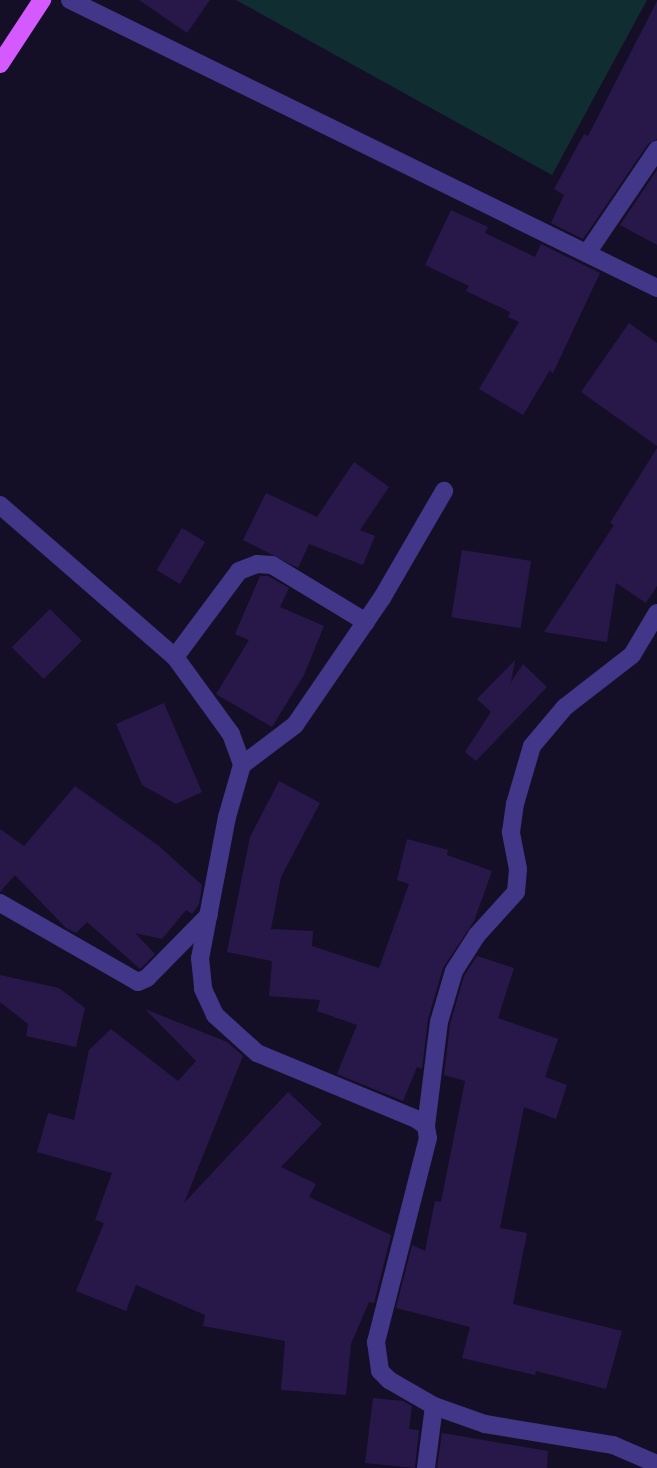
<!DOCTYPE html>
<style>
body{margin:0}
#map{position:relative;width:657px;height:1468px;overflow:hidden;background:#150e27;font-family:Lato,sans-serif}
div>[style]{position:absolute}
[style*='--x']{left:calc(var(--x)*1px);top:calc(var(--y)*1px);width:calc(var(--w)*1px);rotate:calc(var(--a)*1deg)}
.green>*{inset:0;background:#102e31}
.building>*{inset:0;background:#281849;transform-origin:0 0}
.minor>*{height:18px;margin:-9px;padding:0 9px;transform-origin:9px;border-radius:9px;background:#423688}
.primary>*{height:18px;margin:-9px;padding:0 9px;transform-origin:9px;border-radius:9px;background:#d45aff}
span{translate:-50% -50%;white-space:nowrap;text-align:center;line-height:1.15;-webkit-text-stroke:6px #150e27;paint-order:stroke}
</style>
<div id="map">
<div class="green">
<div style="clip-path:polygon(236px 0,647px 0,552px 175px)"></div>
</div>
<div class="building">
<div style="clip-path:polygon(139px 0,210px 0,187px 33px)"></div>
<div style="clip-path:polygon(657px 1px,657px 139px,648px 144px,583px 239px,551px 223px,564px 195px,554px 189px,584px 134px,588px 136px)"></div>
<div style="clip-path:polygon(657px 170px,657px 245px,620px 225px)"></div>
<div style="clip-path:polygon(451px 210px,488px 227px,485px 233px,535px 257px,541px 244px,600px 273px,553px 373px,550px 370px,523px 415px,479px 389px,519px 322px,508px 317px,510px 312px,466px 291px,469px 286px,425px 265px)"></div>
<div style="clip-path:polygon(629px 323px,657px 343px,657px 446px,581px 392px)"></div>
<div style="clip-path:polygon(657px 448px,657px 586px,646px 603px,616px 583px,607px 642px,544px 632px,614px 525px,610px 523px)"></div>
<div style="clip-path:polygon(354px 462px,389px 487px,360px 530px,375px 536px,363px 565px,309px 544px,298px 568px,243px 540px,266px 493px,317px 517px)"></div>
<div style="left:182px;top:528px;width:27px;height:49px;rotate:31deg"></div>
<div style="left:462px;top:550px;width:70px;height:68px;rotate:9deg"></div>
<div style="clip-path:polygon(260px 576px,268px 576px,289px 588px,280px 607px,324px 626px,304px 675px,272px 727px,216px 694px,249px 640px,235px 634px)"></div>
<div style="left:50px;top:609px;width:45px;height:54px;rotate:45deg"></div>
<div style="clip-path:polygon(515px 660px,511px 682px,523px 664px,547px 687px,476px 761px,465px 752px,491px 712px,477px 699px)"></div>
<div style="clip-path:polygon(164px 703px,202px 792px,176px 804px,142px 785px,116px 724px)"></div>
<div style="clip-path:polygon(279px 781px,320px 803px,281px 877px,271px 929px,313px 931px,312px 946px,379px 968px,409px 884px,397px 880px,407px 839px,448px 850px,447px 855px,492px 871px,474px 921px,443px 968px,428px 1019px,422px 1069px,417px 1067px,403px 1101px,337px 1074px,357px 1025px,317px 1011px,320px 1000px,269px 996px,272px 961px,227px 952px,250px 837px)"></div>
<div style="clip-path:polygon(75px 786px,159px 846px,202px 885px,199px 904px,192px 914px,186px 910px,162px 939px,135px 933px,155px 954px,140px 969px,87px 922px,76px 933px,66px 928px,15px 875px,0 892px,0 829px,24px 846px)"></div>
<div style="clip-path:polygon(477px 956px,514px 968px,498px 1018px,558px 1039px,545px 1077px,567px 1085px,556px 1119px,524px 1107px,500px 1228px,527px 1233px,513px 1304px,622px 1331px,606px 1389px,536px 1371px,535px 1375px,462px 1358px,470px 1327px,396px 1308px,412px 1245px,425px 1251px,435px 1201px,441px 1202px,465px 1081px,444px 1075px,450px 1024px,464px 976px)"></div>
<div style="clip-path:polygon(0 975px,59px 988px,85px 1008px,76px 1047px,26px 1036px,28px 1024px,0 1002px)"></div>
<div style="clip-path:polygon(145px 1009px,227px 1042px,243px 1056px,184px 1203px,288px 1092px,322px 1124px,281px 1167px,316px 1184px,309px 1197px,391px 1235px,374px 1303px,369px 1302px,351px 1344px,346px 1395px,281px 1390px,285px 1341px,203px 1326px,205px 1315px,136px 1285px,126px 1311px,76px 1291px,104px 1223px,95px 1220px,112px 1173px,37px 1152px,48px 1113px,74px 1120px,89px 1050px,111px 1029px,178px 1081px,196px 1061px)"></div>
<div style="clip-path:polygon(373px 1398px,403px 1401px,412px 1406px,409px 1429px,419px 1430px,415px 1468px,365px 1463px)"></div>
<div style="clip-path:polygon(442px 1433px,548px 1451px,547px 1468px,437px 1468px)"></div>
</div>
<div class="minor">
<div style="--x:70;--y:0;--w:654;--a:26.13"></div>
<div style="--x:587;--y:253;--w:125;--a:-55.8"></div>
<div style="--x:0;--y:505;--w:232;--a:41"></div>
<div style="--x:175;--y:657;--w:95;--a:54"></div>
<div style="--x:231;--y:734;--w:33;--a:70"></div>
<div style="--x:242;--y:765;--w:54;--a:106.1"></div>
<div style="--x:227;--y:817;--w:144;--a:100.8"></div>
<div style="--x:200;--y:958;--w:31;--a:84"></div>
<div style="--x:203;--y:989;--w:29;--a:65"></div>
<div style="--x:215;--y:1015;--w:57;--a:42.1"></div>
<div style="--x:257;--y:1053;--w:172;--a:22.5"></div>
<div style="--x:416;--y:1119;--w:12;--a:35"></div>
<div style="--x:426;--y:1126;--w:12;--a:81"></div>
<div style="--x:428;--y:1138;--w:211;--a:104.3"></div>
<div style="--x:376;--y:1342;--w:29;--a:82"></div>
<div style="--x:380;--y:1371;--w:13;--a:45"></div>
<div style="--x:389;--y:1380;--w:52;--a:30"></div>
<div style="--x:434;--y:1406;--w:63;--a:97.4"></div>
<div style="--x:175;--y:657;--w:107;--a:-53.3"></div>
<div style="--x:239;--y:571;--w:19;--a:-21"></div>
<div style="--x:257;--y:564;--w:15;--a:4"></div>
<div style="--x:272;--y:565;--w:110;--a:31.2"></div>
<div style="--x:242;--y:765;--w:66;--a:-37"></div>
<div style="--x:295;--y:725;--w:154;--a:-55.6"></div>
<div style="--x:382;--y:598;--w:124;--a:-59.9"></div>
<div style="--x:0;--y:903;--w:159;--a:29.8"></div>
<div style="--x:138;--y:982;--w:10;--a:-24"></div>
<div style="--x:147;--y:978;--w:88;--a:-45.5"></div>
<div style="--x:426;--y:1126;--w:105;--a:-82.9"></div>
<div style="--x:439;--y:1022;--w:53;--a:-73.6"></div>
<div style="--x:454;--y:971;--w:43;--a:-57.4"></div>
<div style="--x:477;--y:935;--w:58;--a:-47.8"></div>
<div style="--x:516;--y:892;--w:23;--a:-85"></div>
<div style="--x:518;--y:869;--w:38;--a:-101"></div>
<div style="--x:511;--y:832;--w:28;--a:-82"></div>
<div style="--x:515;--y:804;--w:60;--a:-73.7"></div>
<div style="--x:532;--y:746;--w:51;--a:-49.8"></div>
<div style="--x:565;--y:707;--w:85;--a:-37.8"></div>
<div style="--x:632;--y:655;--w:49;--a:-59.2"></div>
<div style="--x:434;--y:1406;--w:54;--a:19.4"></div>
<div style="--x:485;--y:1424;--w:130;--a:9.3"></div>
<div style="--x:613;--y:1445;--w:48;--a:23.4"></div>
</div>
<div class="primary">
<div style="--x:0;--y:64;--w:77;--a:-56.7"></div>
</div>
</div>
